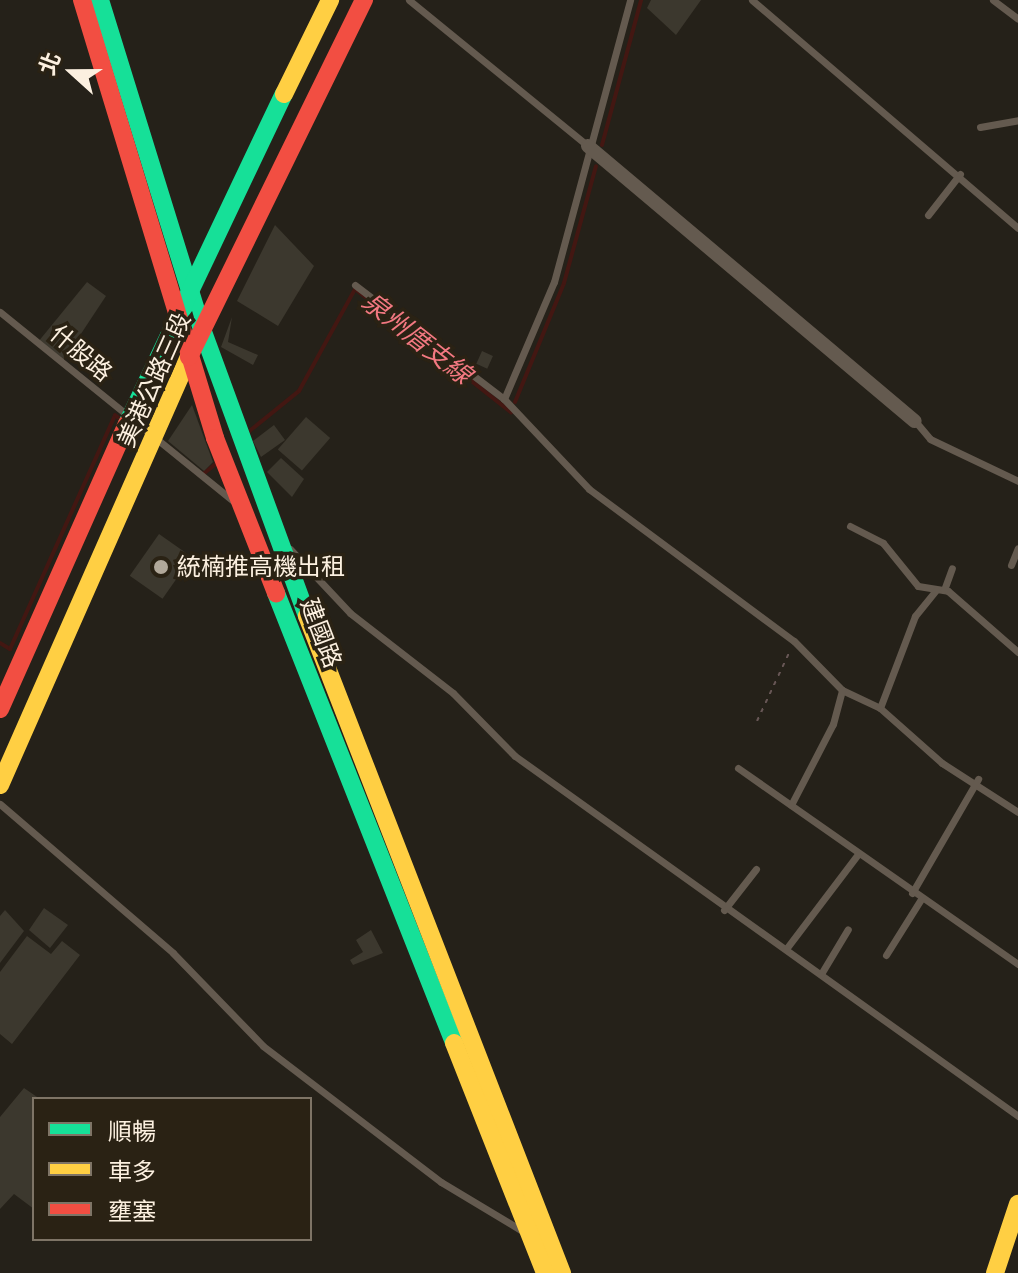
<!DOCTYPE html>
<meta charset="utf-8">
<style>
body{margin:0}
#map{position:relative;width:1018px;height:1273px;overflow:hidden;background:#252119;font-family:Inter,"Noto Sans TC",sans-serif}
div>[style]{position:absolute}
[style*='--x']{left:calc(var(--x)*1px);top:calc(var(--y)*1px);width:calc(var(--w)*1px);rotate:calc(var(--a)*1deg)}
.stream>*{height:4px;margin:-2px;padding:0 2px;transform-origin:2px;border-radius:2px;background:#431712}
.building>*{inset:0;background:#3c382e;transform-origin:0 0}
.path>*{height:2px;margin-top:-1px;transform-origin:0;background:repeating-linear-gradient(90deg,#675655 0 4px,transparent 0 10px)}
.lane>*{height:7px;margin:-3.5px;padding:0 3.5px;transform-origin:3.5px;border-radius:3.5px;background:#645a4f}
.street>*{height:14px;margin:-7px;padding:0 7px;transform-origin:7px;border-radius:7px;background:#645a4f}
.fast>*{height:18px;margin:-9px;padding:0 9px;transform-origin:9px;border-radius:9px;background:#16e098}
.slow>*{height:18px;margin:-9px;padding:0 9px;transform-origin:9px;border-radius:9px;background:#ffcf43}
.jam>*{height:18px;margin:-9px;padding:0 9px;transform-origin:9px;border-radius:9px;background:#f24e42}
.dots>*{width:22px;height:22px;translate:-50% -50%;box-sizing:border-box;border:4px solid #2a2214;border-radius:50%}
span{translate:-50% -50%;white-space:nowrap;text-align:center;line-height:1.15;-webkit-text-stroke:7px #2a2214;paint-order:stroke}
.street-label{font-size:24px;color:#fcf0e0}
.poi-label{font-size:24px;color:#fcf0e0}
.left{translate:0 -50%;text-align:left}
.water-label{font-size:26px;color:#f27881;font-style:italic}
.legend{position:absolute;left:32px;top:1097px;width:280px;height:144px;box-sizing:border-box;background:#2a2214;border:2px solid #7e7466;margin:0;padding:10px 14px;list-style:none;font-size:24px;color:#fcf0e0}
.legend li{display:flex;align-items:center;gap:16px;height:40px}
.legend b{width:40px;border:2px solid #7e7466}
.north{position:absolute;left:32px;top:32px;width:80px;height:80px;-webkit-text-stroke:6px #2a2214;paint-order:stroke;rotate:291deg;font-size:22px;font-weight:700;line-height:32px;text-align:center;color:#fcf0e0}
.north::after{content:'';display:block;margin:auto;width:28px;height:36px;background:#fcf0e0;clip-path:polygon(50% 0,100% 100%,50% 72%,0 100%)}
</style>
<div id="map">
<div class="stream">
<div style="--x:602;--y:145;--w:150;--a:-74.9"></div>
<div style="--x:515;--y:402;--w:129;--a:-67.6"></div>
<div style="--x:564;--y:283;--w:121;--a:-74.7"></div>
<div style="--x:247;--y:433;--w:67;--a:-38.9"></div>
<div style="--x:299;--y:391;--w:116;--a:-61.2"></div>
<div style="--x:355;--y:289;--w:199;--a:38.3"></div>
<div style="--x:203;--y:474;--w:16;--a:-38"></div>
<div style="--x:0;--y:643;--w:12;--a:31"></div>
<div style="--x:10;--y:649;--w:256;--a:-65.8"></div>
<div style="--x:115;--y:415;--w:6;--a:39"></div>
</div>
<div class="building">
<div style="clip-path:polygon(651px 0,701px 0,676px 35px,647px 8px)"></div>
<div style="clip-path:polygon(275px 225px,314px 266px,278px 326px,237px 301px)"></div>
<div style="clip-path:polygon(87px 282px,106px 296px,63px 361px,38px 342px)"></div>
<div style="clip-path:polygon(232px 317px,228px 342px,258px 355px,253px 365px,221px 347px)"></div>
<div style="left:482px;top:351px;width:12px;height:14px;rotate:24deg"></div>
<div style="clip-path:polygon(192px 405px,213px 462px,204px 471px,168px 441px)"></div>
<div style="left:306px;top:417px;width:32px;height:43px;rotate:41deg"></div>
<div style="clip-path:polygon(274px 425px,285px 440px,261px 457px,253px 441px)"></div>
<div style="clip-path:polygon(281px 458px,304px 479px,292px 497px,267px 472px)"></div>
<div style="left:159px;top:534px;width:40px;height:51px;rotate:35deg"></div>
<div style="clip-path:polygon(44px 908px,68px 925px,50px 948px,29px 930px)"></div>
<div style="clip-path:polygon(5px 910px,24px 931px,0 963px,0 916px)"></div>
<div style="clip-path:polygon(371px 930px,383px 953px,353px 965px,350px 960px,363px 952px,356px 940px)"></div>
<div style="clip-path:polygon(27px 936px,51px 954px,62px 941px,80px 955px,12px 1044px,0 1034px,0 972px)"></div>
<div style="clip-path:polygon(24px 1088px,40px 1099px,34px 1099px,34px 1209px,14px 1194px,0 1209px,0 1117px)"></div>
</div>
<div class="path">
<div style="--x:757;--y:721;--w:75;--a:-64.8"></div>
</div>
<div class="lane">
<div style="--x:409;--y:0;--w:231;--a:39.2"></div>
<div style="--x:752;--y:0;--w:350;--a:40.6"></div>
<div style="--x:993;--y:0;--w:31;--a:37"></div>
<div style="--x:980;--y:127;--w:39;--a:-10"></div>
<div style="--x:928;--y:215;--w:52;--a:-52"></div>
<div style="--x:355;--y:285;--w:188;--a:37.4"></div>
<div style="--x:504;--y:399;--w:124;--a:46.6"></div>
<div style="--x:589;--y:489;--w:255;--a:36.6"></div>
<div style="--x:794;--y:641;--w:69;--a:45.6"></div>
<div style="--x:842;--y:690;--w:42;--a:25.3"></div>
<div style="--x:880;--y:708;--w:83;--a:41.6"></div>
<div style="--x:942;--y:763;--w:90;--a:32.8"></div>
<div style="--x:0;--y:312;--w:299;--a:39"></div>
<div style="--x:504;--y:399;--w:127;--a:-66.9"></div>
<div style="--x:554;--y:282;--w:292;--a:-74.9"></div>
<div style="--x:915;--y:421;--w:23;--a:50"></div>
<div style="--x:930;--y:439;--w:98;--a:25.5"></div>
<div style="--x:850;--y:526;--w:37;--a:27"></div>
<div style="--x:883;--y:543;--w:55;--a:50.9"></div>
<div style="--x:918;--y:586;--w:30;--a:9"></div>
<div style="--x:948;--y:591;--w:93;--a:41.1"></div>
<div style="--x:290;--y:549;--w:88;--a:46.8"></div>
<div style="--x:350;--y:613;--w:130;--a:37.8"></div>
<div style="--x:453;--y:693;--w:88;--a:45.5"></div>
<div style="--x:515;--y:756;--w:619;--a:35.59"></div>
<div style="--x:1011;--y:565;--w:18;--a:-68"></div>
<div style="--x:944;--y:590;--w:23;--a:-70"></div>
<div style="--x:880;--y:708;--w:98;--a:-69.2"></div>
<div style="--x:915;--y:616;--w:33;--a:-51"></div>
<div style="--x:738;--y:768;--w:342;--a:35"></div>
<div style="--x:0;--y:804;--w:228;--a:40.7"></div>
<div style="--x:173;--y:953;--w:129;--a:45.9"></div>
<div style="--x:263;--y:1046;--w:224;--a:37.4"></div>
<div style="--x:441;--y:1182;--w:93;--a:31"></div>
<div style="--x:791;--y:805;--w:91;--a:-62.6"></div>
<div style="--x:833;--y:724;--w:35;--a:-75"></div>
<div style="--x:912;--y:893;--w:132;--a:-59.9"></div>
<div style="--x:724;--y:910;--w:52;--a:-52"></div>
<div style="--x:786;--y:949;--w:119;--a:-52.8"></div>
<div style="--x:886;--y:955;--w:66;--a:-58"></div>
<div style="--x:821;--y:974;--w:52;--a:-59"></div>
</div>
<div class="street">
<div style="--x:588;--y:146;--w:427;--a:40.1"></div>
</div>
<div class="fast">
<div style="--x:100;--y:0;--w:344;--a:72.8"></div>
<div style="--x:202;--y:329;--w:306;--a:69.9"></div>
<div style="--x:127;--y:424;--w:365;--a:-64.6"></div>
<div style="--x:276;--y:593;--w:484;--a:68.4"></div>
</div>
<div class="slow">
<div style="--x:284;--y:94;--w:105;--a:-63.9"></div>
<div style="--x:307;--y:616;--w:705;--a:68.79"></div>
<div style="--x:0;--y:785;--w:468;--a:-66.2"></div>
<div style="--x:454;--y:1043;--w:247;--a:68.4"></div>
<div style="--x:995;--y:1273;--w:73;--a:-71.6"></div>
</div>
<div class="jam">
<div style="--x:82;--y:0;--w:458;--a:73.1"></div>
<div style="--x:215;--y:438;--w:167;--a:68.5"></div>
<div style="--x:189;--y:357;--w:398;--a:-63.9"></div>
<div style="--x:0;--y:709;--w:312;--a:-66"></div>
</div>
<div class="dots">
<div style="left:161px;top:567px;background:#b1a89a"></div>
</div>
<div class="street-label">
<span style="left:81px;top:353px;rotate:40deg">什股路</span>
<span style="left:154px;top:380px;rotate:-66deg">美港公路三段</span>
<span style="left:321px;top:633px;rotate:69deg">建國路</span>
</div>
<div class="poi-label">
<span class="left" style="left:177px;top:567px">統楠推高機出租</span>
</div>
<div class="water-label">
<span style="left:417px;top:338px;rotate:38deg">泉州厝支線</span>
</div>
<ul class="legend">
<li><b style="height:10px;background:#16e098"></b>順暢</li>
<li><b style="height:10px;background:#ffcf43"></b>車多</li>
<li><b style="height:10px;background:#f24e42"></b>壅塞</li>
</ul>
<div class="north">北</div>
</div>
